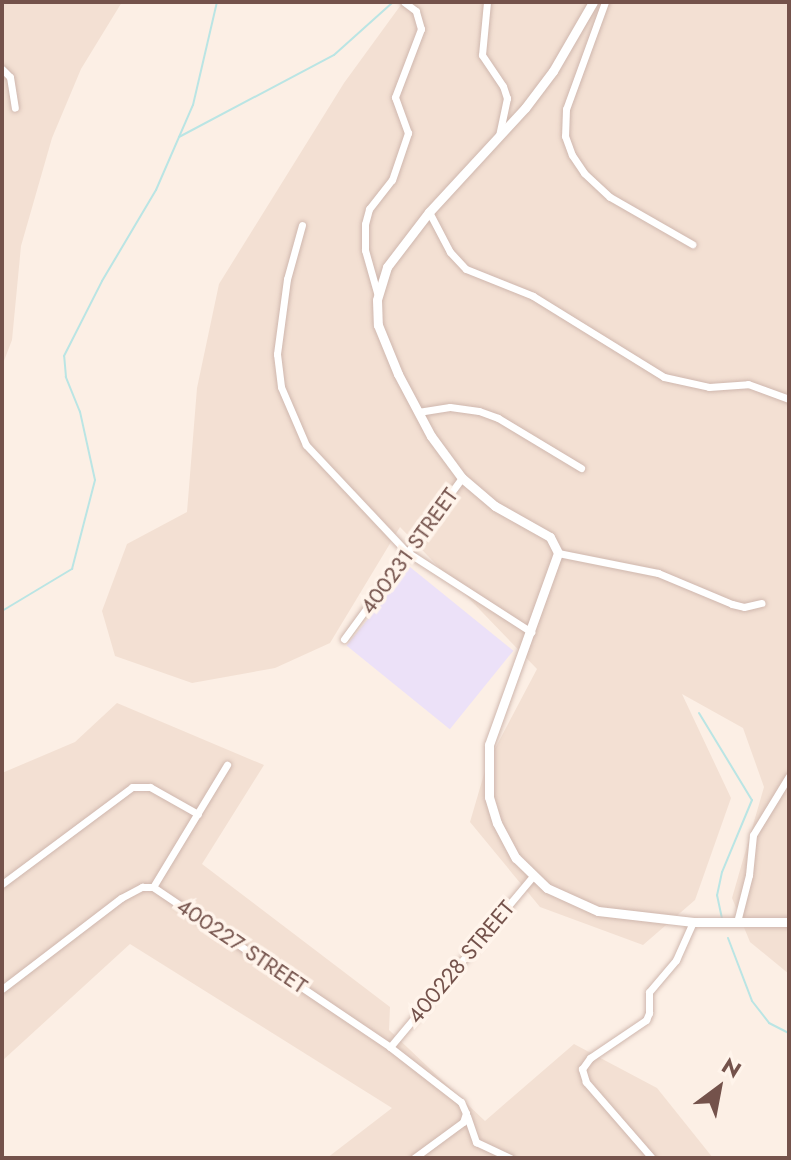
<!DOCTYPE html>
<style>
body{margin:0}
#map{position:relative;width:791px;height:1160px;overflow:hidden;background:#fcefe5;font-family:Jost,sans-serif}
div>[style]{position:absolute}
[style*='--x']{left:calc(var(--x)*1px);top:calc(var(--y)*1px);width:calc(var(--w)*1px);rotate:calc(var(--a)*1deg)}
.residential>*{inset:0;background:#f3e0d3}
.education>*{inset:0;background:#ece1f8;transform-origin:0 0}
.stream>*{height:2px;margin:-1px;padding:0 1px;transform-origin:1px;border-radius:1px;background:#bae5e4}
.roads{filter:drop-shadow(0 0 2px #cfb7ae) drop-shadow(0 0 2px #cfb7ae)}
.minor>*{height:7px;margin:-3.5px;padding:0 3.5px;transform-origin:3.5px;border-radius:3.5px;background:#fff}
.tertiary>*{height:9px;margin:-4.5px;padding:0 4.5px;transform-origin:4.5px;border-radius:4.5px;background:#fff}
span{translate:-50% -50%;white-space:nowrap;text-align:center;line-height:1.15;-webkit-text-stroke:7px #fff4eb;paint-order:stroke}
.street-label{font-size:22px;color:#74524b}
.frame{position:absolute;inset:0;border:4px solid #74524b;pointer-events:none}
.north{position:absolute;left:679px;top:1048px;width:80px;height:80px;-webkit-text-stroke:6px #fff4eb;paint-order:stroke;rotate:32deg;font-size:22px;font-weight:700;line-height:32px;text-align:center;color:#74524b}
.north::after{content:'';display:block;margin:auto;width:28px;height:36px;background:#74524b;clip-path:polygon(50% 0,100% 100%,50% 72%,0 100%)}
</style>
<div id="map">
<div class="residential">
<div style="clip-path:polygon(2px 2px,122px 2px,81px 69px,52px 138px,21px 246px,12px 340px,2px 366px)"></div>
<div style="clip-path:polygon(403px 2px,789px 2px,789px 974px,750px 942px,732px 898px,764px 787px,743px 728px,682px 694px,731px 798px,695px 900px,643px 945px,540px 907px,470px 822px,487px 764px,537px 669px,400px 527px,330px 643px,275px 668px,192px 683px,115px 656px,102px 611px,127px 544px,187px 512px,197px 388px,219px 284px,344px 83px)"></div>
<div style="clip-path:polygon(117px 703px,264px 765px,202px 864px,390px 1007px,389px 1030px,485px 1121px,574px 1044px,657px 1088px,713px 1158px,327px 1158px,392px 1108px,130px 944px,2px 1061px,2px 773px,75px 742px)"></div>
</div>
<div class="education">
<div style="left:410px;top:567px;width:133px;height:101px;rotate:39deg"></div>
</div>
<div class="stream">
<div style="--x:179;--y:137;--w:175;--a:-27.9"></div>
<div style="--x:334;--y:55;--w:79;--a:-41.9"></div>
<div style="--x:2;--y:611;--w:82;--a:-31"></div>
<div style="--x:72;--y:569;--w:92;--a:-75.5"></div>
<div style="--x:95;--y:480;--w:70;--a:-102.4"></div>
<div style="--x:80;--y:412;--w:38;--a:-112"></div>
<div style="--x:66;--y:377;--w:21;--a:-95"></div>
<div style="--x:64;--y:356;--w:84;--a:-63.1"></div>
<div style="--x:102;--y:281;--w:106;--a:-59.3"></div>
<div style="--x:156;--y:190;--w:93;--a:-66.5"></div>
<div style="--x:193;--y:105;--w:106;--a:-76.9"></div>
<div style="--x:699;--y:713;--w:102;--a:58.7"></div>
<div style="--x:752;--y:800;--w:78;--a:112.6"></div>
<div style="--x:722;--y:872;--w:24;--a:102"></div>
<div style="--x:717;--y:895;--w:24;--a:78"></div>
<div style="--x:728;--y:938;--w:67;--a:69.1"></div>
<div style="--x:752;--y:1001;--w:28;--a:52"></div>
<div style="--x:769;--y:1023;--w:22;--a:27"></div>
</div>
<div class="roads">
<div class="minor">
<div style="--x:487;--y:2;--w:53;--a:95.4"></div>
<div style="--x:482;--y:55;--w:37;--a:56"></div>
<div style="--x:503;--y:86;--w:13;--a:72"></div>
<div style="--x:507;--y:98;--w:38;--a:102"></div>
<div style="--x:605;--y:2;--w:114;--a:110"></div>
<div style="--x:566;--y:109;--w:27;--a:92"></div>
<div style="--x:565;--y:136;--w:20;--a:70"></div>
<div style="--x:572;--y:155;--w:22;--a:56"></div>
<div style="--x:584;--y:173;--w:35;--a:43"></div>
<div style="--x:610;--y:197;--w:95;--a:29.8"></div>
<div style="--x:2;--y:69;--w:11;--a:45"></div>
<div style="--x:10;--y:77;--w:31;--a:81"></div>
<div style="--x:429;--y:212;--w:45;--a:62.3"></div>
<div style="--x:450;--y:252;--w:23;--a:47"></div>
<div style="--x:466;--y:269;--w:72;--a:21.9"></div>
<div style="--x:533;--y:296;--w:154;--a:31.7"></div>
<div style="--x:664;--y:377;--w:46;--a:12.5"></div>
<div style="--x:709;--y:387;--w:39;--a:-4"></div>
<div style="--x:748;--y:384;--w:44;--a:20.1"></div>
<div style="--x:302;--y:225;--w:56;--a:105.5"></div>
<div style="--x:287;--y:279;--w:76;--a:97.6"></div>
<div style="--x:277;--y:354;--w:33;--a:83"></div>
<div style="--x:281;--y:387;--w:63;--a:66.7"></div>
<div style="--x:306;--y:445;--w:147;--a:46.7"></div>
<div style="--x:407;--y:552;--w:148;--a:32.8"></div>
<div style="--x:378;--y:296;--w:48;--a:-105.8"></div>
<div style="--x:365;--y:250;--w:26;--a:-90"></div>
<div style="--x:365;--y:224;--w:16;--a:-75"></div>
<div style="--x:369;--y:209;--w:37;--a:-52"></div>
<div style="--x:392;--y:180;--w:50;--a:-71.2"></div>
<div style="--x:408;--y:133;--w:38;--a:-110"></div>
<div style="--x:395;--y:97;--w:73;--a:-69.1"></div>
<div style="--x:421;--y:29;--w:19;--a:-106"></div>
<div style="--x:416;--y:11;--w:15;--a:-143"></div>
<div style="--x:418;--y:412;--w:32;--a:-9"></div>
<div style="--x:450;--y:407;--w:29;--a:8"></div>
<div style="--x:479;--y:411;--w:20;--a:20"></div>
<div style="--x:498;--y:418;--w:97;--a:31.1"></div>
<div style="--x:558;--y:553;--w:102;--a:11.3"></div>
<div style="--x:658;--y:573;--w:80;--a:22.7"></div>
<div style="--x:732;--y:604;--w:12;--a:14"></div>
<div style="--x:744;--y:607;--w:18;--a:-13"></div>
<div style="--x:344;--y:639;--w:200;--a:-53.8"></div>
<div style="--x:2;--y:884;--w:162;--a:-36.7"></div>
<div style="--x:132;--y:787;--w:18;--a:0"></div>
<div style="--x:150;--y:787;--w:55;--a:29.4"></div>
<div style="--x:153;--y:887;--w:143;--a:-58.8"></div>
<div style="--x:737;--y:922;--w:49;--a:-75.7"></div>
<div style="--x:749;--y:875;--w:40;--a:-84.3"></div>
<div style="--x:753;--y:835;--w:69;--a:-58.6"></div>
<div style="--x:2;--y:989;--w:150;--a:-37.4"></div>
<div style="--x:121;--y:898;--w:24;--a:-28"></div>
<div style="--x:142;--y:887;--w:11;--a:0"></div>
<div style="--x:153;--y:887;--w:286;--a:34"></div>
<div style="--x:390;--y:1047;--w:90;--a:37.8"></div>
<div style="--x:461;--y:1102;--w:12;--a:66"></div>
<div style="--x:466;--y:1113;--w:9;--a:108"></div>
<div style="--x:463;--y:1122;--w:61;--a:143.7"></div>
<div style="--x:390;--y:1047;--w:222;--a:-50.1"></div>
<div style="--x:467;--y:1116;--w:28;--a:71"></div>
<div style="--x:476;--y:1142;--w:38;--a:25"></div>
<div style="--x:652;--y:1158;--w:101;--a:-131"></div>
<div style="--x:586;--y:1082;--w:14;--a:-107"></div>
<div style="--x:582;--y:1069;--w:14;--a:-54"></div>
<div style="--x:590;--y:1058;--w:68;--a:-34.2"></div>
<div style="--x:646;--y:1020;--w:8;--a:-67"></div>
<div style="--x:649;--y:1013;--w:21;--a:-90"></div>
<div style="--x:649;--y:992;--w:42;--a:-49.8"></div>
<div style="--x:676;--y:960;--w:42;--a:-65.9"></div>
</div>
<div class="tertiary">
<div style="--x:593;--y:2;--w:80;--a:120.1"></div>
<div style="--x:553;--y:71;--w:46;--a:127.1"></div>
<div style="--x:525;--y:108;--w:142;--a:132.7"></div>
<div style="--x:429;--y:212;--w:69;--a:127.4"></div>
<div style="--x:387;--y:267;--w:34;--a:107"></div>
<div style="--x:377;--y:300;--w:25;--a:88"></div>
<div style="--x:378;--y:325;--w:53;--a:67.8"></div>
<div style="--x:398;--y:374;--w:70;--a:62"></div>
<div style="--x:431;--y:436;--w:52;--a:53.6"></div>
<div style="--x:462;--y:478;--w:43;--a:40.3"></div>
<div style="--x:495;--y:506;--w:63;--a:29.4"></div>
<div style="--x:550;--y:537;--w:18;--a:63"></div>
<div style="--x:558;--y:553;--w:204;--a:109.8"></div>
<div style="--x:489;--y:745;--w:52;--a:90"></div>
<div style="--x:489;--y:797;--w:27;--a:73"></div>
<div style="--x:497;--y:823;--w:40;--a:62"></div>
<div style="--x:516;--y:858;--w:43;--a:44.1"></div>
<div style="--x:547;--y:888;--w:56;--a:24.3"></div>
<div style="--x:598;--y:911;--w:96;--a:6.6"></div>
<div style="--x:693;--y:922;--w:96;--a:0"></div>
</div>
</div>
<div class="street-label">
<span style="left:409px;top:551px;rotate:-54deg">400231 STREET</span>
<span style="left:242px;top:946px;rotate:34deg">400227 STREET</span>
<span style="left:461px;top:962px;rotate:-50deg">400228 STREET</span>
</div>
<div class="frame"></div>
<div class="north">N</div>
</div>
